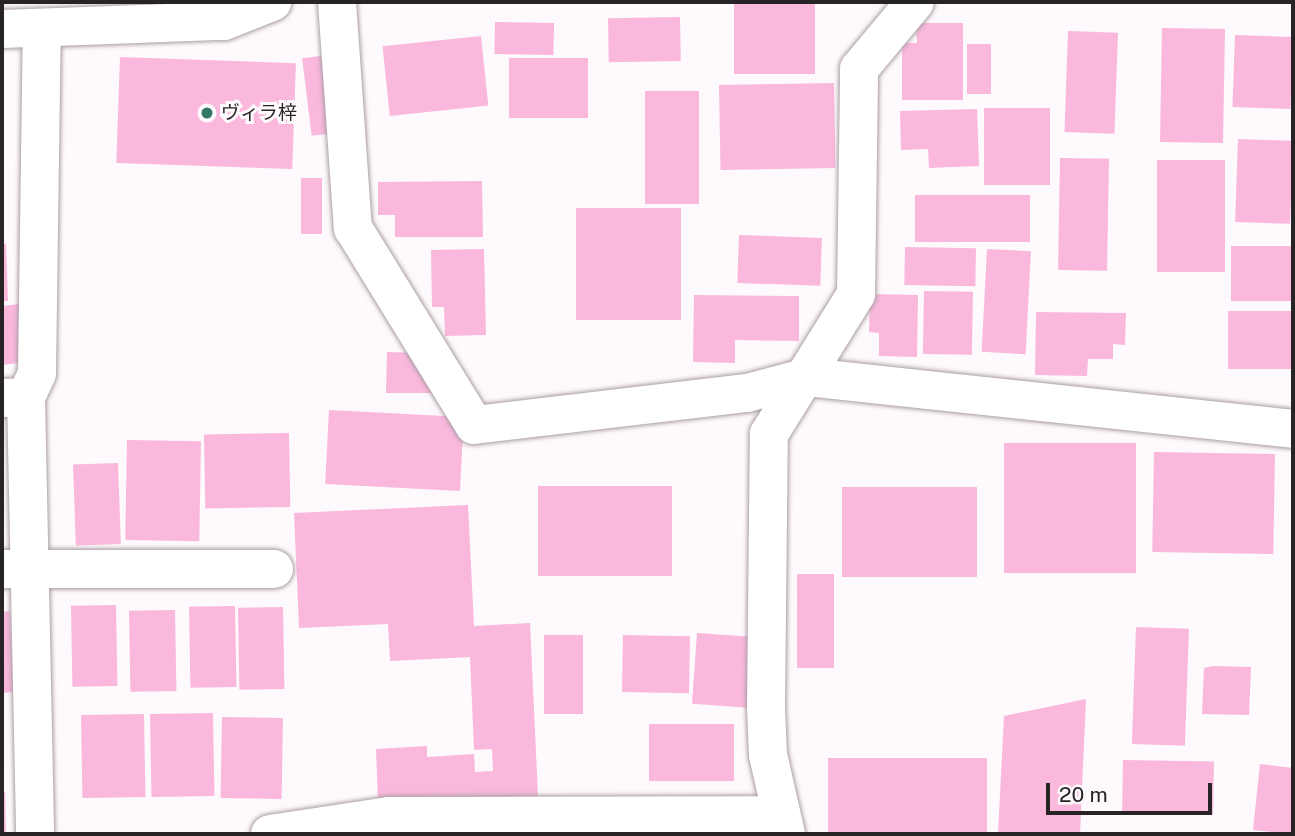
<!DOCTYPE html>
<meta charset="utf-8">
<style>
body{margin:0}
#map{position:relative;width:1295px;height:836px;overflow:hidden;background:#fef9fc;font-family:"Public Sans","Noto Sans JP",sans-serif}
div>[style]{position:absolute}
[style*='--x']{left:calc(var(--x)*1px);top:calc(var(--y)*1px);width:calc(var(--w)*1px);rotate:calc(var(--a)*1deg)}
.building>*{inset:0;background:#f9b8dc;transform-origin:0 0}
.roads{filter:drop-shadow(0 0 2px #aa9ea5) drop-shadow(0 0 2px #aa9ea5)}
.minor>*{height:38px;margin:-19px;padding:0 19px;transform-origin:19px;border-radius:19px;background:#fff}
.dots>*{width:19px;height:19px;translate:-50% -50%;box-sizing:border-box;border:4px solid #fef9fc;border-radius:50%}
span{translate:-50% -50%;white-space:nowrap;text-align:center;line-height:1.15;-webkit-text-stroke:6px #fef9fc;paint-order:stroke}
.poi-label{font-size:19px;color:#282426}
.left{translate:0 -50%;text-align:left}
.frame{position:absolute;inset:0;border:4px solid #282426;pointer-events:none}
.scale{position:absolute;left:1046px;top:783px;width:166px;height:32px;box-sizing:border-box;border:4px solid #282426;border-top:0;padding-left:9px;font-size:21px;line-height:24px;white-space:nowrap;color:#282426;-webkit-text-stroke:5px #fef9fc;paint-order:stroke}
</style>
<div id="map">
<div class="building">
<div style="left:734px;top:2px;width:81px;height:72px"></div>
<div style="left:680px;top:17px;width:44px;height:72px;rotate:89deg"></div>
<div style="left:495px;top:22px;width:59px;height:32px;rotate:1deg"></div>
<div style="clip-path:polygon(916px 23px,963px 23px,963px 100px,902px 100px,902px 43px,917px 43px)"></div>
<div style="left:1162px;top:28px;width:63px;height:114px;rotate:1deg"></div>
<div style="left:1068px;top:31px;width:50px;height:101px;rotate:2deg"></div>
<div style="left:1235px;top:35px;width:58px;height:72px;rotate:2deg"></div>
<div style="left:481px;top:36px;width:70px;height:99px;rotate:84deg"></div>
<div style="left:967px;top:44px;width:24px;height:50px"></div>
<div style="left:321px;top:56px;width:78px;height:19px;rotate:83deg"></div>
<div style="left:120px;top:57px;width:176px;height:106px;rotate:2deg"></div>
<div style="left:509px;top:58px;width:79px;height:60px"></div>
<div style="left:834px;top:83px;width:85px;height:115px;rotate:89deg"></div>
<div style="left:645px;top:91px;width:54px;height:113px"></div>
<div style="left:984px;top:108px;width:66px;height:77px"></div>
<div style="clip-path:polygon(977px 109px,979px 166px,929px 168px,928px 149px,901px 150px,900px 111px)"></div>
<div style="left:1238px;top:139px;width:55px;height:83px;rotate:2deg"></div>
<div style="left:1060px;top:158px;width:49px;height:112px;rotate:1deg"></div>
<div style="left:1157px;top:160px;width:68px;height:112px"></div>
<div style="left:301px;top:178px;width:21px;height:56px"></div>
<div style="clip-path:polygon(482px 181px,483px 237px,395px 237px,395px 215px,378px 215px,378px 182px)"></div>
<div style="left:915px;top:195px;width:115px;height:47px"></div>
<div style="left:576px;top:208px;width:105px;height:112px"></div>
<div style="left:739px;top:235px;width:83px;height:48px;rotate:2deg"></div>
<div style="clip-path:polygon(2px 244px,6px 244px,8px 301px,2px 301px)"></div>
<div style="left:1293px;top:246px;width:55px;height:62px;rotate:90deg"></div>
<div style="left:905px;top:247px;width:71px;height:38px;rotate:1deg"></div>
<div style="clip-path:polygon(484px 249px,486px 335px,445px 336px,444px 307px,432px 307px,431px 250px)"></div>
<div style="left:987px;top:249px;width:44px;height:103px;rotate:3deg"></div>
<div style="left:924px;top:291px;width:49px;height:63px;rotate:1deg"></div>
<div style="clip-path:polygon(870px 294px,918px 295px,917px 357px,879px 356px,879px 333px,869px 332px)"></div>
<div style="clip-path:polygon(694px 295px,799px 296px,799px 341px,735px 340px,735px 363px,693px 362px)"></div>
<div style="clip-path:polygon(20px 304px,26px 362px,2px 365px,2px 306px)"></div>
<div style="left:1228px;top:311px;width:65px;height:58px"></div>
<div style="clip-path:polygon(1036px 312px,1126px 313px,1125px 345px,1113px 344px,1113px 359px,1088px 359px,1087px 376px,1035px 375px)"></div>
<div style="clip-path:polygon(387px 352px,422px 353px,442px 393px,386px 393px)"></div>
<div style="left:329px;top:410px;width:135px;height:74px;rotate:3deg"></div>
<div style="left:289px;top:433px;width:74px;height:85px;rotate:89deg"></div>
<div style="left:127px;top:440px;width:74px;height:100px;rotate:1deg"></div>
<div style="left:1004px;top:443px;width:132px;height:130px"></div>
<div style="left:1154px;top:452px;width:121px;height:100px;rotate:1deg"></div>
<div style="left:118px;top:463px;width:81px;height:45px;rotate:88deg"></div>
<div style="left:538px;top:486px;width:134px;height:90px"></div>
<div style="left:842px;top:487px;width:135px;height:90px"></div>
<div style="clip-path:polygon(468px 505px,474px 626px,530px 623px,538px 796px,378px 803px,376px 749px,427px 746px,427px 757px,474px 754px,475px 772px,493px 771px,492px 749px,474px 750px,470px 657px,390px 661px,388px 624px,299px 628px,294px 513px)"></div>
<div style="left:797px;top:574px;width:37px;height:94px"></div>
<div style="left:116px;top:605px;width:81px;height:45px;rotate:89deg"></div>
<div style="left:235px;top:606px;width:81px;height:46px;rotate:89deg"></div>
<div style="left:283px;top:607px;width:82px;height:45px;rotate:89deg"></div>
<div style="left:175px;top:610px;width:81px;height:46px;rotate:89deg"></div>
<div style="clip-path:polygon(10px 611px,13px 692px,2px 693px,2px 612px)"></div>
<div style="left:1136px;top:627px;width:53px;height:117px;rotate:2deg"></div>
<div style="left:697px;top:633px;width:64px;height:71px;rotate:4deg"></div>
<div style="left:544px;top:635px;width:39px;height:79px"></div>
<div style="left:623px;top:635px;width:67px;height:57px;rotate:1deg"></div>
<div style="clip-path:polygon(1213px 666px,1251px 667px,1249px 715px,1202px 714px,1204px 668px)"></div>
<div style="clip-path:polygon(1086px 699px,1080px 834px,998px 834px,1004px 716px)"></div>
<div style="left:213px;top:713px;width:83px;height:63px;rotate:89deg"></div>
<div style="left:144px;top:714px;width:83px;height:63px;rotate:89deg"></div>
<div style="left:222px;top:717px;width:61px;height:81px;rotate:1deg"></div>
<div style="left:649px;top:724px;width:85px;height:57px"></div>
<div style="left:987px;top:758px;width:76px;height:159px;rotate:90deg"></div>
<div style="left:1123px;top:760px;width:91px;height:53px;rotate:1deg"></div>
<div style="clip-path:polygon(1260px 764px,1293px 768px,1293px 834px,1253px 830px)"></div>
<div style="clip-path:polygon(2px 792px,5px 792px,6px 834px,2px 834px)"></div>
</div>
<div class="roads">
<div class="minor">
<div style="--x:337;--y:2;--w:227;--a:86"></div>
<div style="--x:353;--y:228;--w:231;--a:58.4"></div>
<div style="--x:474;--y:425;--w:275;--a:-6.7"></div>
<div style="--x:747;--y:393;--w:62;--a:-14.9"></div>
<div style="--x:807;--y:377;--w:489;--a:6.1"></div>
<div style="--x:2;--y:29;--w:222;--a:-2.1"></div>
<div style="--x:224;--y:21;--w:52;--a:-21.6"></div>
<div style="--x:26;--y:397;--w:437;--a:88.8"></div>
<div style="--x:2;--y:398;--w:24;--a:-2"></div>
<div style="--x:26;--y:397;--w:26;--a:-65"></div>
<div style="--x:37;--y:373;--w:345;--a:-89.2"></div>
<div style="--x:2;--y:569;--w:272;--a:0"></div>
<div style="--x:270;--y:834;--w:120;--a:-8.6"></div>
<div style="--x:389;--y:816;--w:390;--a:-0.1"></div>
<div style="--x:786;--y:834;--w:81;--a:-102.8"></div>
<div style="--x:768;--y:755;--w:48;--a:-92.4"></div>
<div style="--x:766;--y:707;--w:273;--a:-89.4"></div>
<div style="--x:769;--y:434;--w:165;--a:-58.1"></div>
<div style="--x:856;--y:294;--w:225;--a:-89.2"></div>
<div style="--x:859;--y:69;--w:87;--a:-50.1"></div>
</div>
</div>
<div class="dots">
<div style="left:207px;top:113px;background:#33776b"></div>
</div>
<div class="poi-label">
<span class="left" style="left:221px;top:113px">ヴィラ梓</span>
</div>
<div class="frame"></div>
<div class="scale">20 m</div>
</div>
